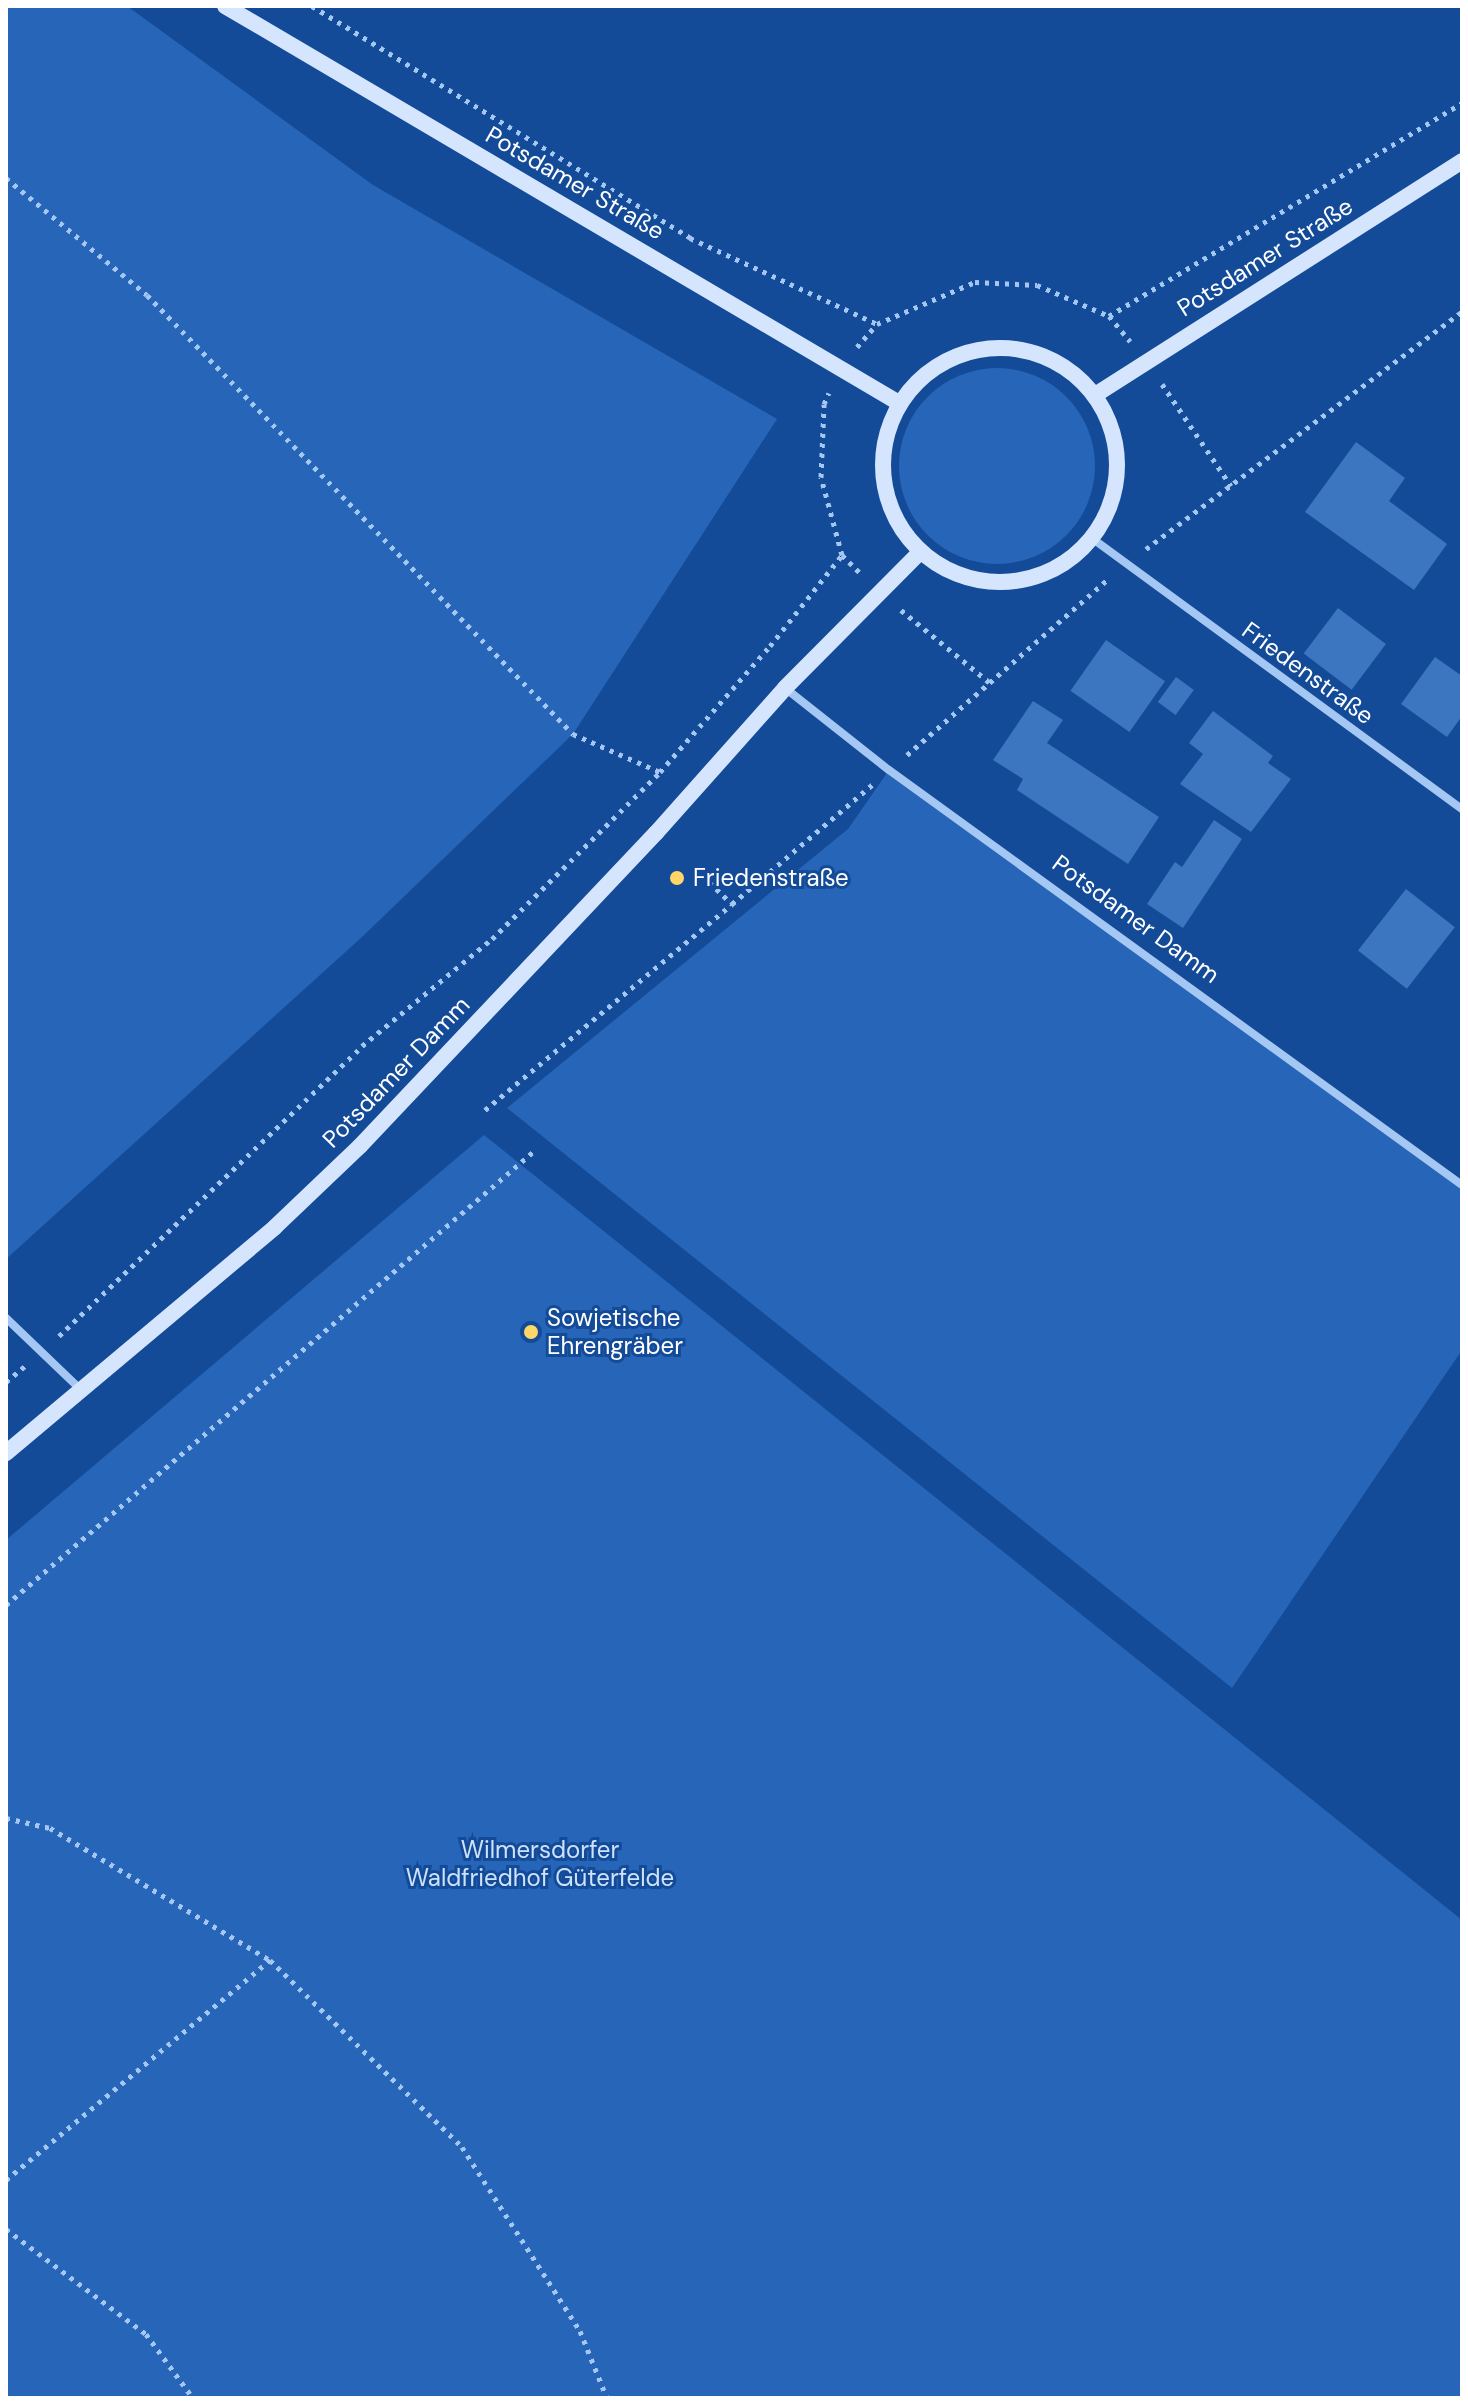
<!DOCTYPE html>
<meta charset="utf-8">
<style>
body{margin:0}
#map{position:relative;width:1468px;height:2404px;overflow:hidden;background:#134b98;font-family:"DM Sans",sans-serif}
div>[style]{position:absolute}
[style*='--x']{left:calc(var(--x)*1px);top:calc(var(--y)*1px);width:calc(var(--w)*1px);rotate:calc(var(--a)*1deg)}
.green>*{inset:0;background:#2665b7}
.round{border-radius:50%}
.building>*{inset:0;background:#3c75c0;transform-origin:0 0}
.path>*{height:5px;margin-top:-2.5px;transform-origin:0;background:repeating-linear-gradient(90deg,#a5c7f3 0 4px,transparent 0 10px)}
.street>*{height:8px;margin:-4px;padding:0 4px;transform-origin:4px;border-radius:4px;background:#a5c7f3}
.secondary>*{height:16px;margin:-8px;padding:0 8px;transform-origin:8px;border-radius:8px;background:#d5e5fd}
.secondary>.ring{margin:-8px;padding:0;box-sizing:content-box;background:none;border:16px solid #d5e5fd;border-radius:50%}
.dots>*{width:22px;height:22px;translate:-50% -50%;box-sizing:border-box;border:4px solid #134b98;border-radius:50%}
span{translate:-50% -50%;white-space:nowrap;text-align:center;line-height:1.15;-webkit-text-stroke:6px #134b98;paint-order:stroke}
.street-label{font-size:24px;color:#fff}
.poi-label{font-size:24px;color:#fff}
.left{translate:0 -50%;text-align:left}
.park-label{font-size:24px;color:#cde2fd}
.frame{position:absolute;inset:0;border:8px solid #fff;pointer-events:none}
</style>
<div id="map">
<div class="green">
<div style="clip-path:polygon(6px 6px,127px 6px,373px 185px,777px 419px,573px 734px,362px 937px,6px 1259px)"></div>
<div class="round" style="left:899px;top:368px;width:196px;height:196px"></div>
<div style="clip-path:polygon(889px 770px,1462px 1185px,1462px 1350px,1232px 1688px,507px 1108px,848px 829px)"></div>
<div style="clip-path:polygon(484px 1135px,1462px 1920px,1462px 2398px,6px 2398px,6px 1540px)"></div>
</div>
<div class="building">
<div style="clip-path:polygon(1356px 442px,1405px 478px,1389px 501px,1447px 544px,1414px 590px,1305px 512px)"></div>
<div style="left:1338px;top:608px;width:60px;height:57px;rotate:37deg"></div>
<div style="left:1106px;top:640px;width:72px;height:62px;rotate:35deg"></div>
<div style="clip-path:polygon(1435px 657px,1462px 676px,1462px 716px,1447px 737px,1401px 704px)"></div>
<div style="left:1176px;top:677px;width:22px;height:31px;rotate:36deg"></div>
<div style="clip-path:polygon(1033px 701px,1063px 720px,1047px 743px,1159px 817px,1128px 864px,1017px 790px,1023px 779px,993px 760px)"></div>
<div style="clip-path:polygon(1213px 711px,1273px 756px,1268px 763px,1291px 779px,1251px 832px,1180px 784px,1203px 754px,1189px 743px)"></div>
<div style="clip-path:polygon(1214px 820px,1242px 839px,1183px 928px,1147px 904px,1175px 862px,1182px 867px)"></div>
<div style="left:1406px;top:889px;width:62px;height:78px;rotate:38deg"></div>
</div>
<div class="path">
<div style="--x:312;--y:6;--w:444;--a:31.5"></div>
<div style="--x:690;--y:238;--w:206;--a:24.7"></div>
<div style="--x:6;--y:178;--w:183;--a:39.7"></div>
<div style="--x:147;--y:295;--w:612;--a:45.86"></div>
<div style="--x:573;--y:734;--w:95;--a:23.6"></div>
<div style="--x:1109;--y:316;--w:412;--a:-31.1"></div>
<div style="--x:857;--y:347;--w:30;--a:-49"></div>
<div style="--x:877;--y:324;--w:107;--a:-23.2"></div>
<div style="--x:975;--y:282;--w:62;--a:2.8"></div>
<div style="--x:1037;--y:285;--w:78;--a:23.3"></div>
<div style="--x:1109;--y:316;--w:33;--a:50"></div>
<div style="--x:1162;--y:384;--w:123;--a:55.9"></div>
<div style="--x:1146;--y:549;--w:395;--a:-36.9"></div>
<div style="--x:842;--y:555;--w:27;--a:45"></div>
<div style="--x:901;--y:610;--w:114;--a:39.3"></div>
<div style="--x:907;--y:755;--w:266;--a:-41.2"></div>
<div style="--x:702;--y:875;--w:42;--a:44"></div>
<div style="--x:732;--y:904;--w:184;--a:-40.4"></div>
<div style="--x:485;--y:1110;--w:322;--a:-39.8"></div>
<div style="--x:59;--y:1336;--w:419;--a:-43.7"></div>
<div style="--x:362;--y:1046;--w:168;--a:-39.5"></div>
<div style="--x:492;--y:939;--w:237;--a:-44.8"></div>
<div style="--x:660;--y:772;--w:167;--a:-48.9"></div>
<div style="--x:770;--y:646;--w:116;--a:-51.6"></div>
<div style="--x:842;--y:555;--w:81;--a:-105.1"></div>
<div style="--x:821;--y:477;--w:73;--a:-87.6"></div>
<div style="--x:824;--y:404;--w:12;--a:-66"></div>
<div style="--x:6;--y:1382;--w:25;--a:-40"></div>
<div style="--x:6;--y:1605;--w:695;--a:-40.68"></div>
<div style="--x:6;--y:1818;--w:45;--a:12.8"></div>
<div style="--x:50;--y:1828;--w:257;--a:31"></div>
<div style="--x:270;--y:1960;--w:268;--a:44.2"></div>
<div style="--x:462;--y:2147;--w:219;--a:57.3"></div>
<div style="--x:580;--y:2331;--w:72;--a:68.1"></div>
<div style="--x:6;--y:2180;--w:344;--a:-39.8"></div>
<div style="--x:6;--y:2229;--w:175;--a:36.9"></div>
<div style="--x:146;--y:2334;--w:79;--a:53.7"></div>
</div>
<div class="street">
<div style="--x:1093;--y:539;--w:457;--a:36.2"></div>
<div style="--x:785;--y:688;--w:132;--a:38.3"></div>
<div style="--x:889;--y:770;--w:707;--a:35.91"></div>
<div style="--x:6;--y:1318;--w:105;--a:43.8"></div>
</div>
<div class="secondary">
<div style="--x:225;--y:6;--w:782;--a:30.5"></div>
<div class="ring" style="left:883px;top:348px;width:218px;height:218px"></div>
<div style="--x:1095;--y:395;--w:435;--a:-32.5"></div>
<div style="--x:6;--y:1453;--w:351;--a:-40"></div>
<div style="--x:275;--y:1227;--w:117;--a:-43.6"></div>
<div style="--x:360;--y:1146;--w:431;--a:-46.6"></div>
<div style="--x:656;--y:833;--w:194;--a:-48.3"></div>
<div style="--x:785;--y:688;--w:192;--a:-45.2"></div>
</div>
<div class="dots">
<div style="left:677px;top:878px;background:#ffd667"></div>
<div style="left:531px;top:1332px;background:#ffd667"></div>
</div>
<div class="street-label">
<span style="left:575px;top:183px;rotate:30deg">Potsdamer Straße</span>
<span style="left:1265px;top:257px;rotate:-32deg">Potsdamer Straße</span>
<span style="left:1308px;top:673px;rotate:36deg">Friedenstraße</span>
<span style="left:1136px;top:919px;rotate:36deg">Potsdamer Damm</span>
<span style="left:396px;top:1072px;rotate:-46deg">Potsdamer Damm</span>
</div>
<div class="poi-label">
<span class="left" style="left:693px;top:878px">Friedenstraße</span>
<span class="left" style="left:547px;top:1332px">Sowjetische<br>Ehrengräber</span>
</div>
<div class="park-label">
<span style="left:540px;top:1864px">Wilmersdorfer<br>Waldfriedhof Güterfelde</span>
</div>
<div class="frame"></div>
</div>
